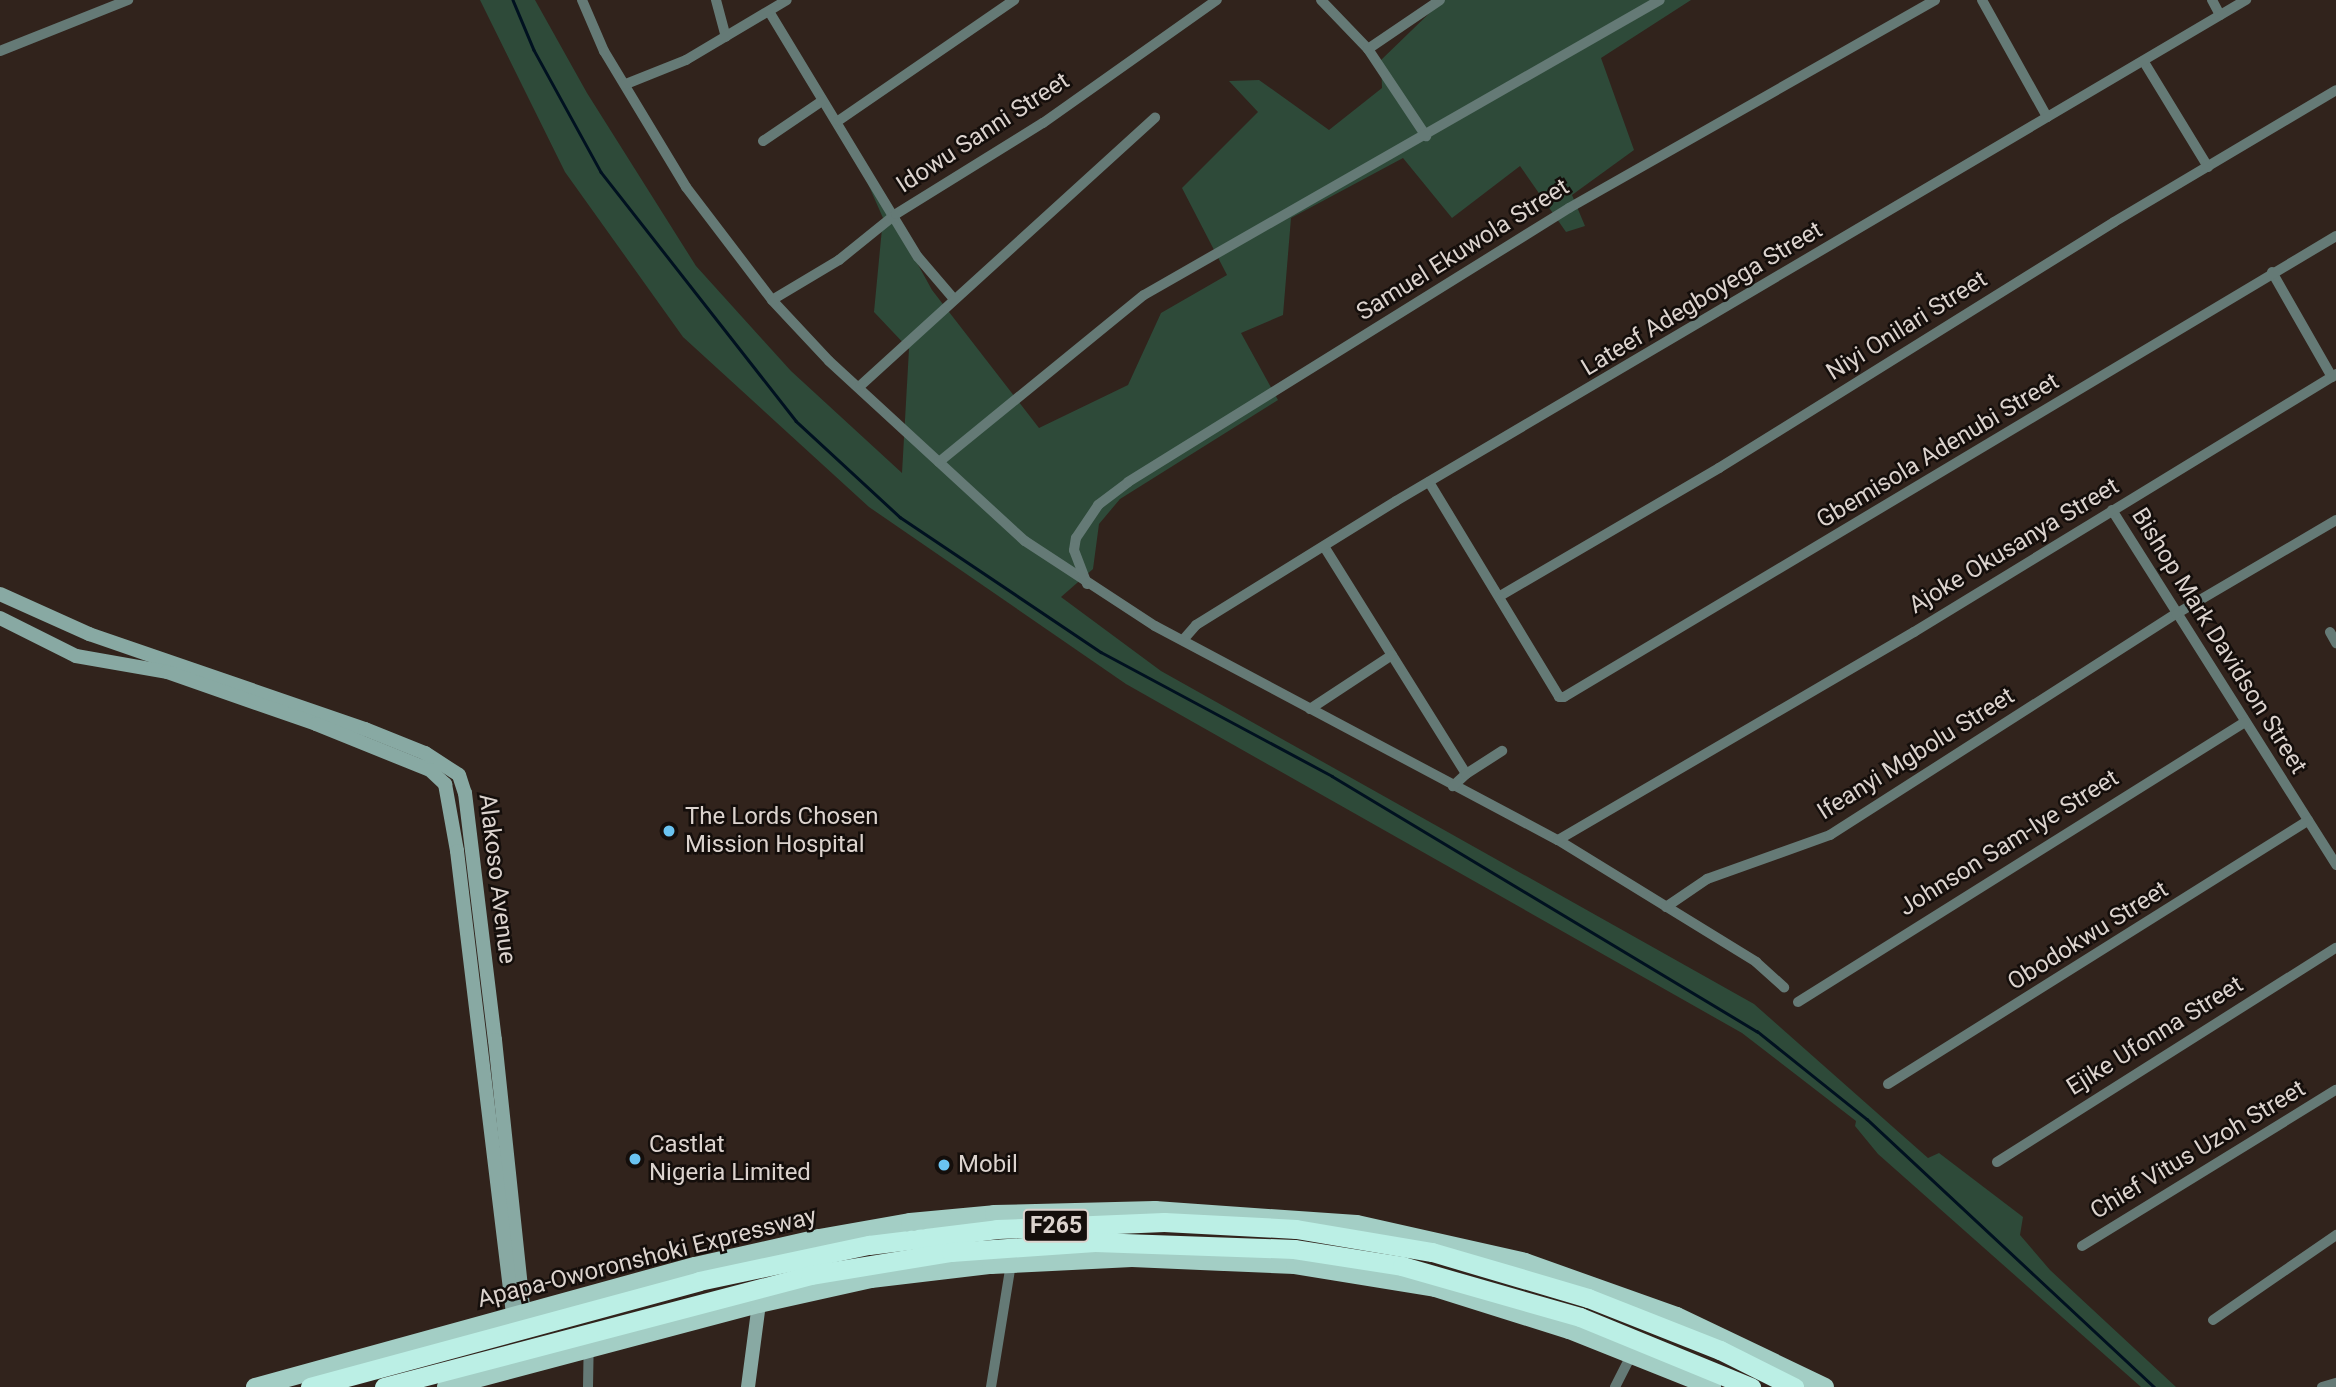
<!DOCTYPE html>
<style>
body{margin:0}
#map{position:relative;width:2336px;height:1387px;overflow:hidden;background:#31231c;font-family:Roboto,sans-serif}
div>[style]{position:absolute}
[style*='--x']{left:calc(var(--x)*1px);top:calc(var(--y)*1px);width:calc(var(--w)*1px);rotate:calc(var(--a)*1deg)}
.green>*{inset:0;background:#2e4a39}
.stream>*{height:2.5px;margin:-1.25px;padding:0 1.25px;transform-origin:1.25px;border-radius:1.25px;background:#001120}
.street>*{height:10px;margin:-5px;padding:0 5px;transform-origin:5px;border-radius:5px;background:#657a76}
.secondary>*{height:14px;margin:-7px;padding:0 7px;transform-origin:7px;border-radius:7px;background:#88a9a3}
.primary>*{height:18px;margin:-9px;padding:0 9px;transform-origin:9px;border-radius:9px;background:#a3cec5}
.highway>*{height:19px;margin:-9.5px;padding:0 9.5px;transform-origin:9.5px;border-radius:9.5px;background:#bbefe5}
.dots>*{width:19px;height:19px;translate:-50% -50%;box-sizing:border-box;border:4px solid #140e0b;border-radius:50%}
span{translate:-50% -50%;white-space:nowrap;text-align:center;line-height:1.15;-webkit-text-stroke:5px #140e0b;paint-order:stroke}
.shield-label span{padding:2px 5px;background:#140e0b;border:2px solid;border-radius:5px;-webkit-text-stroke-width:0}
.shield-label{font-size:23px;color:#dcd3ce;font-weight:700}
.street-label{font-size:24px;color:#dcd3ce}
.poi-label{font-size:24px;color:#dcd3ce}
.left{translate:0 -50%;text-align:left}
</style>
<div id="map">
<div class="green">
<div style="clip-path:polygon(480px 0,535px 0,587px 93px,696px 266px,791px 371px,902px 473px,909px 349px,874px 312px,883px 218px,847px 136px,932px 290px,1039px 428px,1128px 385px,1161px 313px,1227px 275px,1182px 188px,1258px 112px,1229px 81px,1259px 80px,1329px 130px,1382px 88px,1381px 60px,1443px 0,1691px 0,1601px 58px,1634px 150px,1572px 195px,1585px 226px,1566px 232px,1520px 166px,1452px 218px,1403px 158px,1291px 218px,1283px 315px,1241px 333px,1278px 400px,1120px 499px,1099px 524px,1093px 569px,1061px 597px,1161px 671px,1754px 1004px,1928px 1158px,1939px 1153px,2023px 1217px,2020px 1235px,2050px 1270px,2176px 1387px,2141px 1387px,1878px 1154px,1855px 1126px,1856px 1121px,1742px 1033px,1126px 684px,869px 507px,683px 337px,565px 172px)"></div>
</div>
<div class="stream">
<div style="--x:513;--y:0;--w:54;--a:67.2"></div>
<div style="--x:534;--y:50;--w:139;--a:61.2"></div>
<div style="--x:601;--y:172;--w:316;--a:51.9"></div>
<div style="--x:796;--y:421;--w:142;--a:42.7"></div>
<div style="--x:900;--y:517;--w:242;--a:33.9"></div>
<div style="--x:1101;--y:652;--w:262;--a:28.2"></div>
<div style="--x:1332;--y:776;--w:496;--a:31"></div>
<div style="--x:1757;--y:1031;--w:141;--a:38.7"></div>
<div style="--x:1867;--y:1119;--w:393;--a:43"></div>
</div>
<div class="street">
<div style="--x:582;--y:0;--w:56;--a:66.7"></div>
<div style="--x:604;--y:51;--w:159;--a:58.9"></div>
<div style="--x:686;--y:187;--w:142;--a:52.7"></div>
<div style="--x:772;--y:300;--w:83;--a:46.9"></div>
<div style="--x:829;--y:361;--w:266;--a:42.6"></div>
<div style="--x:1025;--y:541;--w:155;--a:33.2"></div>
<div style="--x:1155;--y:626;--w:456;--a:28"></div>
<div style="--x:1558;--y:840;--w:233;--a:31.6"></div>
<div style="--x:1756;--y:962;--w:38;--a:42"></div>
<div style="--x:716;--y:0;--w:38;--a:75"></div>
<div style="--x:1321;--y:0;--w:68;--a:46.2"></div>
<div style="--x:1368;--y:49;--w:105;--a:56.3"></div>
<div style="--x:1982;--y:0;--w:134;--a:60.9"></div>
<div style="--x:2212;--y:0;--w:17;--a:62"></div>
<div style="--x:770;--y:13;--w:285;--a:58.8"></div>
<div style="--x:918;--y:257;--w:54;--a:49.5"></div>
<div style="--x:1368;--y:49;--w:87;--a:-34.2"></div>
<div style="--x:0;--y:51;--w:138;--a:-21.7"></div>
<div style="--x:2144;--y:62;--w:123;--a:58.6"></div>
<div style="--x:626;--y:84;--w:65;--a:-21.8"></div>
<div style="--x:686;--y:60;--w:117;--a:-30.7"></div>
<div style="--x:838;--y:121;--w:214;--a:-34.5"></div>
<div style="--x:763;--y:141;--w:71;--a:-34.1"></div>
<div style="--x:2272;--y:272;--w:121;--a:60.3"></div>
<div style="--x:772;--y:300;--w:78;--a:-30.8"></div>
<div style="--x:839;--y:260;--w:73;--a:-38.9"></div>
<div style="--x:896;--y:214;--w:173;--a:-31.8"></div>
<div style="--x:1043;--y:123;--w:213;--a:-35.3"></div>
<div style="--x:860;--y:386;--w:399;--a:-42.3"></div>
<div style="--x:939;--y:462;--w:264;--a:-39.2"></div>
<div style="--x:1144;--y:295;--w:594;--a:-29.76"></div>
<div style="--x:1429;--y:482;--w:251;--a:58.8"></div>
<div style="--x:1559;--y:697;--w:5;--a:0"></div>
<div style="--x:1564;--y:697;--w:899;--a:-30.84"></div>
<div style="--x:2112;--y:510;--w:420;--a:57.7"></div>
<div style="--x:1325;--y:548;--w:266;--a:58"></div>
<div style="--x:1466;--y:774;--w:18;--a:137"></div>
<div style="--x:1087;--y:584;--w:36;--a:-111"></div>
<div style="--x:1074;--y:550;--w:12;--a:-81"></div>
<div style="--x:1076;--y:538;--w:40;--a:-56"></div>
<div style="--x:1098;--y:505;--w:38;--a:-37"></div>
<div style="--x:1128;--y:482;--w:519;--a:-31.85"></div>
<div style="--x:1569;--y:208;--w:421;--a:-29.6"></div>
<div style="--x:1500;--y:596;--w:254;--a:-30.3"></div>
<div style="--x:1719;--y:468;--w:465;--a:-31.9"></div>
<div style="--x:2114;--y:222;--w:258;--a:-30.7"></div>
<div style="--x:2330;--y:632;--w:13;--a:61"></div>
<div style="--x:1183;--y:640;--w:20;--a:-49"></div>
<div style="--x:1196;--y:625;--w:235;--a:-31.8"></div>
<div style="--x:1396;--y:501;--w:987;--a:-30.52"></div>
<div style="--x:1310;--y:709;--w:98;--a:-33.4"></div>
<div style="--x:1466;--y:774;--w:43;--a:-32.6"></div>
<div style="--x:1558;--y:840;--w:412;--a:-30.3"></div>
<div style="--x:1914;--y:632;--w:495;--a:-31.4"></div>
<div style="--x:1666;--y:907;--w:50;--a:-34.3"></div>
<div style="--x:1707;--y:879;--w:131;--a:-19.7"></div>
<div style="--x:1830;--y:835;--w:411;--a:-32.6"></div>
<div style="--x:2176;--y:614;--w:186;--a:-30.4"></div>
<div style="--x:1798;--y:1002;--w:527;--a:-32.06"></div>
<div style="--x:1888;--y:1084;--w:496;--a:-32.1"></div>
<div style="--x:1997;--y:1162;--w:401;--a:-32.3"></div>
<div style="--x:2082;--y:1246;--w:298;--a:-31.6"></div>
<div style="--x:2213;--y:1320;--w:150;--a:-34.6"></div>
<div style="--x:588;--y:1387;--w:39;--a:-89"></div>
<div style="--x:991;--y:1387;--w:126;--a:-80.8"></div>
<div style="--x:1615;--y:1387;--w:38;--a:-63"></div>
<div style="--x:2322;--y:1387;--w:15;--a:-16"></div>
</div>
<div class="secondary">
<div style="--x:0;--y:594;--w:98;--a:24.2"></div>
<div style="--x:89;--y:634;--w:292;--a:19"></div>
<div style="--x:365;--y:729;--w:65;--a:21.8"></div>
<div style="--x:425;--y:753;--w:40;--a:32.9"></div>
<div style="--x:459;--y:775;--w:19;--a:72"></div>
<div style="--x:465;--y:793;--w:249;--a:83.1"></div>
<div style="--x:495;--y:1040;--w:276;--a:84"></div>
<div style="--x:0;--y:618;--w:85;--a:26.6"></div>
<div style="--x:76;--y:656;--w:92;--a:10"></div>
<div style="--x:167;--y:672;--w:158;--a:19.2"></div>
<div style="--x:316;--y:724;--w:123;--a:22"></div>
<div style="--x:430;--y:770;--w:21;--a:43"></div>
<div style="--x:445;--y:784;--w:68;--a:79.8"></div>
<div style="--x:457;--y:851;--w:468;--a:83.1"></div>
<div style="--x:748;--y:1387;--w:84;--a:-82.5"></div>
</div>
<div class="primary">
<div style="--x:255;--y:1387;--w:456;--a:-15.4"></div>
<div style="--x:695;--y:1266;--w:127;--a:-12.7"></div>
<div style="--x:819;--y:1238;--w:92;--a:-10"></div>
<div style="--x:910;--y:1222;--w:84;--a:-5.4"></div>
<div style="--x:994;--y:1214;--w:161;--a:-1.4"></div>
<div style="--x:1155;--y:1210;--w:202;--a:4"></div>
<div style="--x:1357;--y:1224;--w:172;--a:12.7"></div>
<div style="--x:1525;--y:1262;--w:161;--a:19.6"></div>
<div style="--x:1677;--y:1316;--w:164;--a:25.6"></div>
<div style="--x:446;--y:1387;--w:324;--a:-14.9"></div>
<div style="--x:759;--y:1304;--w:115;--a:-12.6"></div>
<div style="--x:871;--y:1279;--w:121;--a:-6.7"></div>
<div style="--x:991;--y:1265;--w:141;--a:-2.8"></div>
<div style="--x:1132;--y:1258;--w:163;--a:2.5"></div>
<div style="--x:1295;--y:1265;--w:142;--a:9.3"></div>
<div style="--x:1435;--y:1288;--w:140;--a:17.4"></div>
<div style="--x:1569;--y:1330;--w:154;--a:21.7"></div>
</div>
<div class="highway">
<div style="--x:310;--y:1387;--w:403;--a:-15.2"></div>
<div style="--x:699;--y:1281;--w:174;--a:-12"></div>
<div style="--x:869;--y:1245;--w:129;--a:-7.1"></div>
<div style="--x:997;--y:1229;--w:167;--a:-2.4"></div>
<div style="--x:1164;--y:1222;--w:132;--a:3"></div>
<div style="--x:1296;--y:1229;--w:138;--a:9.6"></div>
<div style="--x:1432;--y:1252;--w:163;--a:16.4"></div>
<div style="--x:1588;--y:1298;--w:142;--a:21.5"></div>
<div style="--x:1720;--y:1350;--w:83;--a:26.6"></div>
<div style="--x:384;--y:1387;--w:440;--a:-14.7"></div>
<div style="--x:810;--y:1275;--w:143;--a:-9.3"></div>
<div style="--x:951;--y:1252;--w:144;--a:-4"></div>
<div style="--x:1095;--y:1242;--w:199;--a:2"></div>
<div style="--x:1294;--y:1249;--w:109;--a:8.9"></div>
<div style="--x:1402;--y:1266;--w:185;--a:16"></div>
<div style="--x:1580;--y:1317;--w:185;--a:22.3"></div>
</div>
<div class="dots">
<div style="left:669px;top:831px;background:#6ac3f1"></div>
<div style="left:635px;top:1159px;background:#6ac3f1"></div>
<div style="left:944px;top:1165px;background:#6ac3f1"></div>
</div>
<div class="shield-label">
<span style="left:1056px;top:1226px">F265</span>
</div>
<div class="street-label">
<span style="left:983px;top:133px;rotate:-33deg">Idowu Sanni Street</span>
<span style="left:1463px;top:250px;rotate:-32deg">Samuel Ekuwola Street</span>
<span style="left:1702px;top:299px;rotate:-31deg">Lateef Adegboyega Street</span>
<span style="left:1907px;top:326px;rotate:-32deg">Niyi Onilari Street</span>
<span style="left:1938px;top:451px;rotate:-31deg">Gbemisola Adenubi Street</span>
<span style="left:2014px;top:546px;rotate:-31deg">Ajoke Okusanya Street</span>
<span style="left:2219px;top:641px;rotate:58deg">Bishop Mark Davidson Street</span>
<span style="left:1916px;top:754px;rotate:-32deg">Ifeanyi Mgbolu Street</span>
<span style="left:2009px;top:843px;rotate:-32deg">Johnson Sam-Iye Street</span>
<span style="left:497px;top:879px;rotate:83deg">Alakoso Avenue</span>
<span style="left:2088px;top:936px;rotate:-32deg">Obodokwu Street</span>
<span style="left:2155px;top:1036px;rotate:-32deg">Ejike Ufonna Street</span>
<span style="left:2198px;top:1150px;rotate:-31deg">Chief Vitus Uzoh Street</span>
<span style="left:647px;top:1258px;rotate:-14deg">Apapa-Oworonshoki Expressway</span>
</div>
<div class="poi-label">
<span class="left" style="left:685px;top:831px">The Lords Chosen<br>Mission Hospital</span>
<span class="left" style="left:649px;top:1159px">Castlat<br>Nigeria Limited</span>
<span class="left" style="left:958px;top:1165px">Mobil</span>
</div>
</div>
